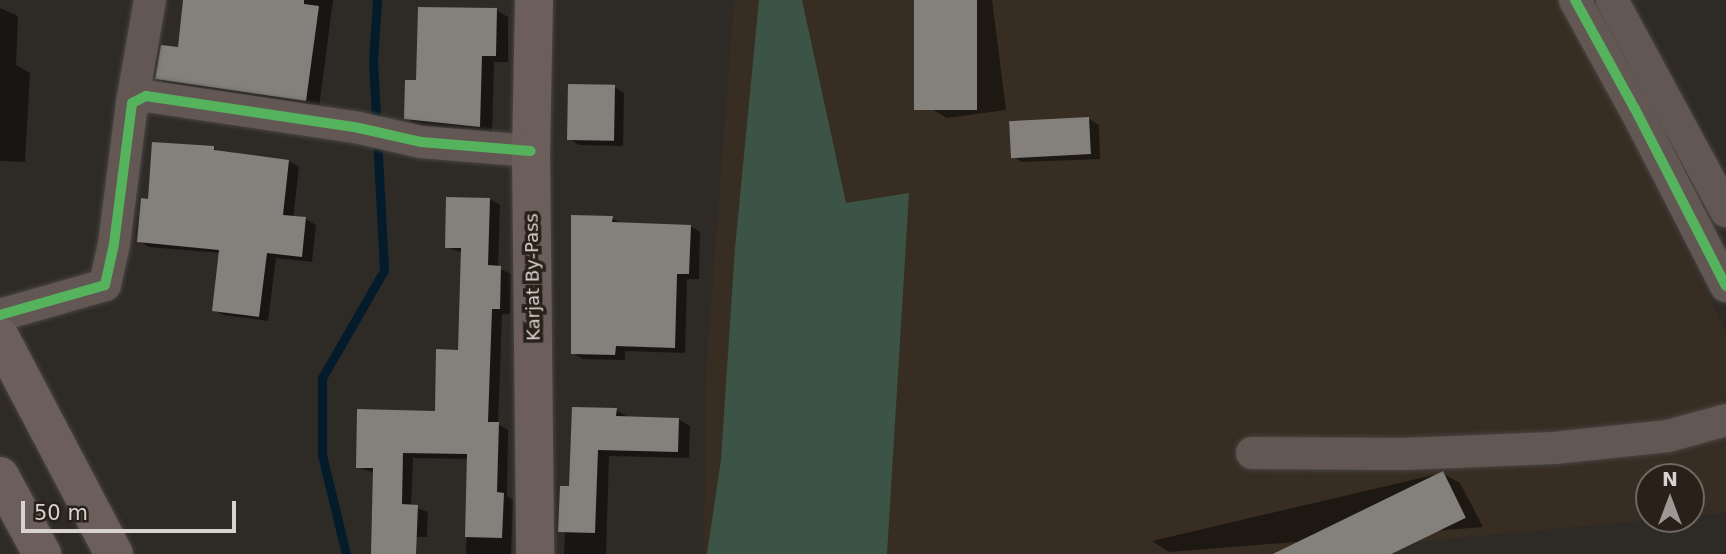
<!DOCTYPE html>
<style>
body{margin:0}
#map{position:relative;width:1726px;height:554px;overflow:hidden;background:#2e2a26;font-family:"DejaVu Sans",sans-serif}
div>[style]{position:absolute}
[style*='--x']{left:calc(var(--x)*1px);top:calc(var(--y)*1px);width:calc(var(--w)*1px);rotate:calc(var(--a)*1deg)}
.built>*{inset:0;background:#382d23}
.green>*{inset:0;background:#3c5445}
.shadow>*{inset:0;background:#0007}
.stream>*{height:9px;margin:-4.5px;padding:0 4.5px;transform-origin:4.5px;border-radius:4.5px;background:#041b2b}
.building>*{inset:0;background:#84807c;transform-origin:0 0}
.roads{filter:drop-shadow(0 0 2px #484542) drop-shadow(0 0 2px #484542)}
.minor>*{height:32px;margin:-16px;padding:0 16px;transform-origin:16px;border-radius:16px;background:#635754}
.major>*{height:38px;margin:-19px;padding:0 19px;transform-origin:19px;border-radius:19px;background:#6c5f5b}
.cycleway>*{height:10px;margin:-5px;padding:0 5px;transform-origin:5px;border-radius:5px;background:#56b35d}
span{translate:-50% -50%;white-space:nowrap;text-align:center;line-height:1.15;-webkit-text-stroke:7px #282019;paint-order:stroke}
.street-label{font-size:18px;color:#d8d3ce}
.north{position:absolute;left:1635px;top:463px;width:70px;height:70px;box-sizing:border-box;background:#282019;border:2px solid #6e6861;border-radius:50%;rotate:0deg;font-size:19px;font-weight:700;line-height:28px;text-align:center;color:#d8d3ce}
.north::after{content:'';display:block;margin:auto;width:24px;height:32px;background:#9c9893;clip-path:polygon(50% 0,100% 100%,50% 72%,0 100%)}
.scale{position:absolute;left:21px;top:501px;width:215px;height:32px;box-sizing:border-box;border:4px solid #d8d3ce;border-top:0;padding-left:9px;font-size:21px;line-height:24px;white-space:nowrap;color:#d8d3ce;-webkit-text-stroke:5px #282019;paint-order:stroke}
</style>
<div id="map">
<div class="built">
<div style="clip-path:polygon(734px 0,1566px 0,1726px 333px,1726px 513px,1691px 516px,1691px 477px,1649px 477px,1649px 519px,1659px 519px,1285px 554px,704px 554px,706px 373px)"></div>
</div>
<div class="green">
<div style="clip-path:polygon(759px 0,802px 0,846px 203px,909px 193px,887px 554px,707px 554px,721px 460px,735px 248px)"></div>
</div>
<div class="shadow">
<div style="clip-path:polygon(185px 0,333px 0,319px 108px,170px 85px,157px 78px,180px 49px)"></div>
<div style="clip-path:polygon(916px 0,992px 0,1006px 110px,947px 118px,930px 108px)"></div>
<div style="clip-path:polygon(0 8px,18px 16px,16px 65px,30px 73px,25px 162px,0 161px)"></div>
<div style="clip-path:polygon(496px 10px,508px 17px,508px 62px,494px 62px,492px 133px,418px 125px,405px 118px,418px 82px)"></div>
<div style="clip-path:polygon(614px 87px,624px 93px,623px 146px,579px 145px,569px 139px)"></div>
<div style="clip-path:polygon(1089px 119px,1099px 125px,1100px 159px,1022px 162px,1012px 156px)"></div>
<div style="clip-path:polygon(213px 148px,222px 153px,289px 161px,299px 167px,293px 218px,306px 219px,316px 225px,312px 262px,276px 258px,268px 321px,224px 315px,214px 310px,221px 253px,149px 247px,139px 241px,149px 200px)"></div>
<div style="clip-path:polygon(490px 199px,500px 205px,498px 268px,511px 274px,510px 314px,502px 314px,498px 424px,508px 430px,507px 496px,513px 500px,511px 554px,466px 554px,469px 459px,413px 458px,411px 506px,428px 512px,427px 537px,409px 537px,408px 554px,373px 554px,374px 473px,357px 467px,436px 413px,460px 352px,463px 253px,447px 247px)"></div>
<div style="clip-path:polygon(612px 218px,623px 224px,690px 226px,700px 232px,699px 279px,687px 279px,685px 353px,625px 351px,625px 360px,583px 359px,573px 353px)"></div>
<div style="clip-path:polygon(616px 410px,628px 417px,678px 419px,690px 426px,689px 458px,609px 456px,606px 554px,564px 554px,565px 533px,560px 531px,571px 488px)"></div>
<div style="clip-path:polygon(1442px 473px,1460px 483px,1483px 527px,1169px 552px,1152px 541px)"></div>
</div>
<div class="stream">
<div style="--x:346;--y:554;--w:102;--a:-103.6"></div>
<div style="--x:322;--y:455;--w:77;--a:-90"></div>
<div style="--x:322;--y:378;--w:125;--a:-60.1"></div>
<div style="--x:384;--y:270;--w:208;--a:-93"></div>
<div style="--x:373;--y:62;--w:62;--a:-86.3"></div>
</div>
<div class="building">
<div style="clip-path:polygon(183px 0,304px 0,304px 4px,319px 6px,306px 101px,155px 79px,161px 45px,178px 47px)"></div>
<div style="left:914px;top:0;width:63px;height:110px"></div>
<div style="clip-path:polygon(418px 7px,497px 8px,496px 56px,482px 56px,480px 127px,404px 119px,405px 80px,416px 80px)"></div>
<div style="left:568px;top:84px;width:47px;height:56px;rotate:1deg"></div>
<div style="left:1089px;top:117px;width:37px;height:80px;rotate:87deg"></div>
<div style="clip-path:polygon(152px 142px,214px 146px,214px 150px,289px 160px,283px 215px,306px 217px,302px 257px,267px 253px,259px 317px,212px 311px,219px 250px,137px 242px,141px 198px,148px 199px)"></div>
<div style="clip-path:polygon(446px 197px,490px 198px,488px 265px,501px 266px,500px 309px,492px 309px,488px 422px,499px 422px,497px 492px,504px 493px,502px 538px,465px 537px,467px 454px,403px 453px,402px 504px,418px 505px,416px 554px,371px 554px,373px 468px,356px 468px,357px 409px,435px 411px,436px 349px,458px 350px,461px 248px,445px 248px)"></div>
<div style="clip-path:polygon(571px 215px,613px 216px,612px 222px,691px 225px,689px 274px,677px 274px,675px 348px,616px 346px,615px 355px,571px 354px)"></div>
<div style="clip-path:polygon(572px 407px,617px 408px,616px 416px,679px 418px,678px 452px,598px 450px,595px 533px,558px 532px,560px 486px,569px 486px)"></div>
<div style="left:1443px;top:471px;width:52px;height:298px;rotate:64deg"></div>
</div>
<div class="roads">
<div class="minor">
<div style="--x:1575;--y:0;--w:124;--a:61.2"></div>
<div style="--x:1635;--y:109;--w:199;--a:62.8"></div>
<div style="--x:1612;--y:0;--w:240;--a:61.6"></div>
<div style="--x:132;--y:103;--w:105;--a:-80.1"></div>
<div style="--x:0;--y:315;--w:109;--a:-15.9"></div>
<div style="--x:105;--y:285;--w:42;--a:-77.6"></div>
<div style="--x:114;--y:244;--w:142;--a:-82.7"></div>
<div style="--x:132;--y:103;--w:16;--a:-27"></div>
<div style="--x:146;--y:96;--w:215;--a:8.5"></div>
<div style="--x:359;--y:128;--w:64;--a:12.7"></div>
<div style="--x:421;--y:142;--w:110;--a:4.7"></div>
<div style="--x:1252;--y:453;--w:151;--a:0.4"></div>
<div style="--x:1403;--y:454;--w:151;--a:-2.3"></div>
<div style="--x:1554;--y:448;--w:115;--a:-6"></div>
<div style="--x:1668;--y:436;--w:60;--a:-15.4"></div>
</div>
<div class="major">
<div style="--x:534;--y:0;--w:151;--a:91.1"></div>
<div style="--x:531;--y:151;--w:403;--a:89.4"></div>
<div style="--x:0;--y:337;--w:245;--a:62.3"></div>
<div style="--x:0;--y:476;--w:89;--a:61.7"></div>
</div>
</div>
<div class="cycleway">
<div style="--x:1575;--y:0;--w:124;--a:61.2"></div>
<div style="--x:1635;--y:109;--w:199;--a:62.8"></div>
<div style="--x:0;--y:315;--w:109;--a:-15.9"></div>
<div style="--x:105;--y:285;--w:42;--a:-77.6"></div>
<div style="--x:114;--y:244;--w:142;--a:-82.7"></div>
<div style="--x:132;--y:103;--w:16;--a:-27"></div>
<div style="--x:146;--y:96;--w:215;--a:8.5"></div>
<div style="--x:359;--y:128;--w:64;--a:12.7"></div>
<div style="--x:421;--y:142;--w:110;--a:4.7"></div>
</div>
<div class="street-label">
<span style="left:533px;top:277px;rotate:-91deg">Karjat By-Pass</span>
</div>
<div class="north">N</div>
<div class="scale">50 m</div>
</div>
